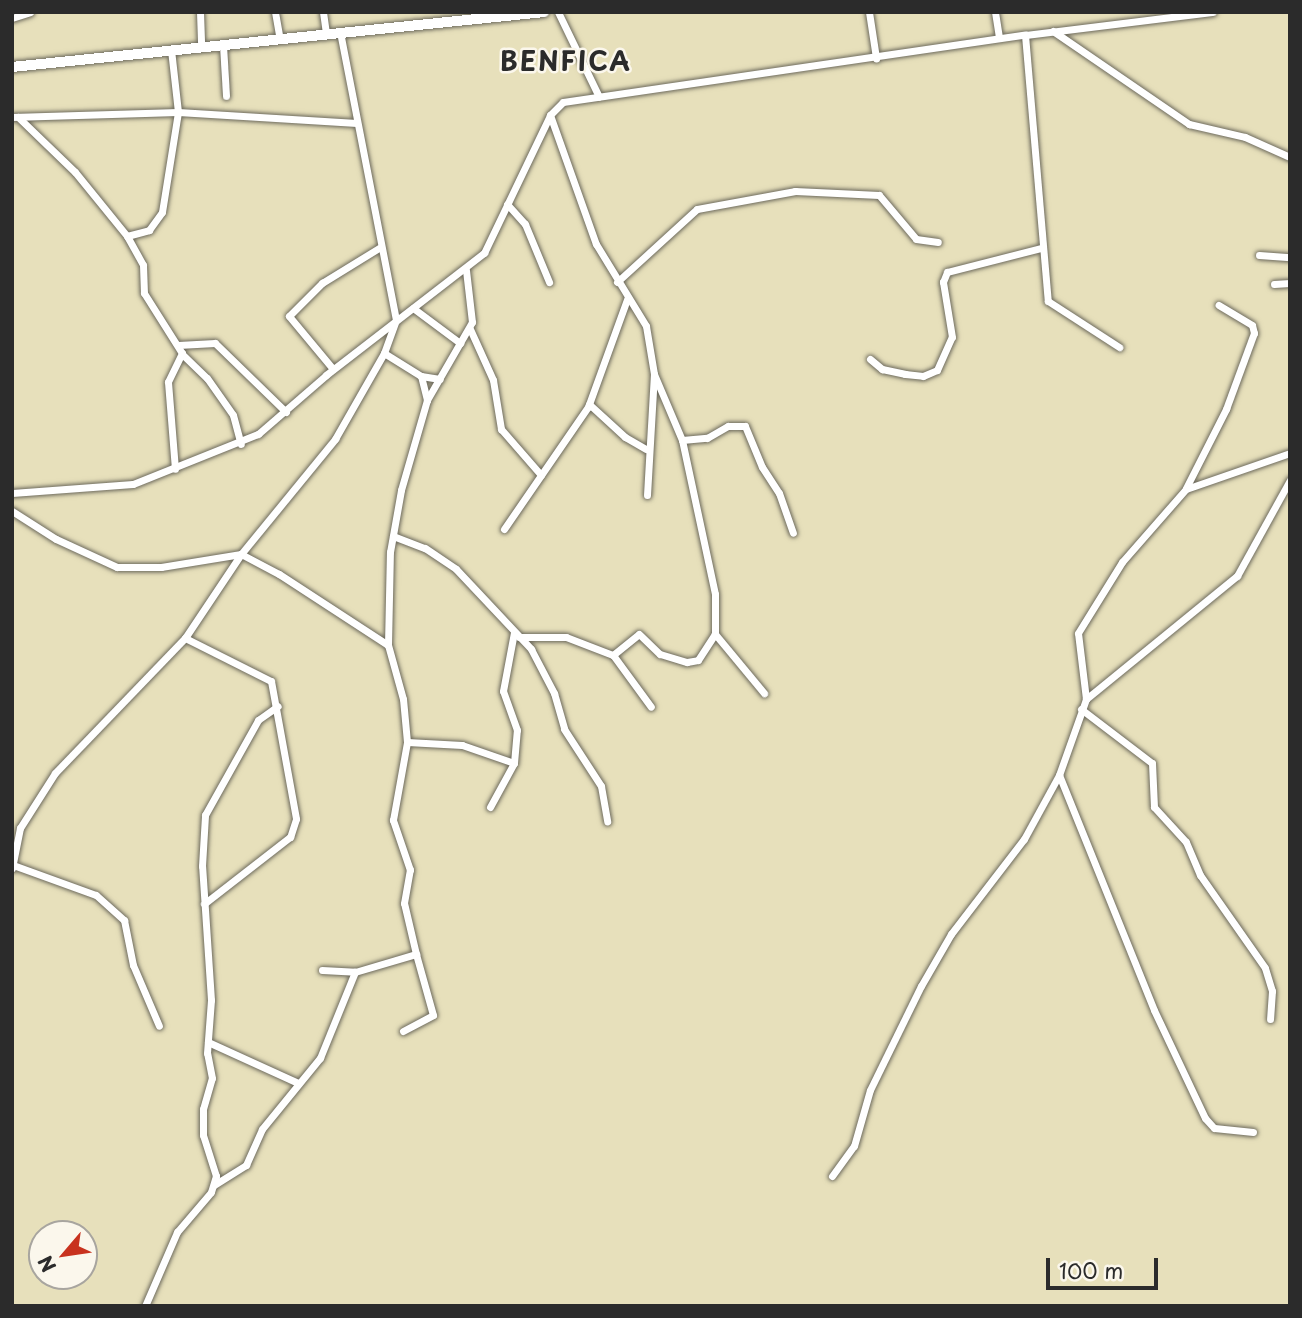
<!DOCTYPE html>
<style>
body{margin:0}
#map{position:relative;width:1302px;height:1318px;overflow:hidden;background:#e7e0bb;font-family:"Playpen Sans",sans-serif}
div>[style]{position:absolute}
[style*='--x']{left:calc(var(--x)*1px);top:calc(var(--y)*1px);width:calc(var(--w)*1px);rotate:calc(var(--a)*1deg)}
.roads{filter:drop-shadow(0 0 2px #6d6a5d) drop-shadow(0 0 2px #6d6a5d)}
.street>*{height:7px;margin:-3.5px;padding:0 3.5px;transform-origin:3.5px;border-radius:3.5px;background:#fff}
.primary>*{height:10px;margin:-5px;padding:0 5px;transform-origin:5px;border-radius:5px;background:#fff}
span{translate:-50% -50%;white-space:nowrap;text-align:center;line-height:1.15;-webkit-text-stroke:5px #fbf7ec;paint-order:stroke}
.district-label{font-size:26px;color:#2b2b2b;font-weight:700;letter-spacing:2px}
.frame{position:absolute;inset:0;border:14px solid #2b2b2b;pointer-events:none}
.north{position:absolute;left:28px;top:1220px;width:70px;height:70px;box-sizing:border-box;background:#fbf7ec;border:2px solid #a8a59f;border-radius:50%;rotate:241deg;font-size:19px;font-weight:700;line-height:28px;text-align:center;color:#2b2b2b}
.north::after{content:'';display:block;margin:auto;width:24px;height:32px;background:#c8321e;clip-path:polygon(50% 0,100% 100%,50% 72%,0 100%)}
.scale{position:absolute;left:1046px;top:1258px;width:112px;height:32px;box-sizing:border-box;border:4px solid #2b2b2b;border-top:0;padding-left:9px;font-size:21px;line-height:24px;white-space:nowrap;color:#2b2b2b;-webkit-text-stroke:5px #fbf7ec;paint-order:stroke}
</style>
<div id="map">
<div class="roads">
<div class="street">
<div style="--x:200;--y:12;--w:35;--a:88"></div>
<div style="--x:275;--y:12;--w:27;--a:80"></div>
<div style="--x:323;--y:12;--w:21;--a:82"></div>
<div style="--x:558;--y:12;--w:94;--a:64.2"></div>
<div style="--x:869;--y:12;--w:47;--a:81.3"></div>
<div style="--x:995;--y:12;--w:26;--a:81"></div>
<div style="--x:12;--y:18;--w:19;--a:-18"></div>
<div style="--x:1053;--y:31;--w:165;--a:34.4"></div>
<div style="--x:1189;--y:124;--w:57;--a:13.1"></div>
<div style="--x:1245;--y:137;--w:49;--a:24"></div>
<div style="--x:1025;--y:35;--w:267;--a:85.1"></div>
<div style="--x:1048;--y:301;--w:85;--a:32.9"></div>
<div style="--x:223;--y:45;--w:51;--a:86.6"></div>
<div style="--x:550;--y:115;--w:137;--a:70.4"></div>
<div style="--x:596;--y:244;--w:96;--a:58.6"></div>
<div style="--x:646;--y:326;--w:49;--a:80.5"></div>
<div style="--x:654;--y:374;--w:72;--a:67"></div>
<div style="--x:682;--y:440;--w:157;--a:77.9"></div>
<div style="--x:715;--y:594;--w:40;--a:90"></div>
<div style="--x:715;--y:634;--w:77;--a:50.3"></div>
<div style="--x:12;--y:117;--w:166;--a:-1.7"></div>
<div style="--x:178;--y:112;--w:179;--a:3.5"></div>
<div style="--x:18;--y:117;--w:79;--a:44"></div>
<div style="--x:75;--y:172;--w:82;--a:50.9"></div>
<div style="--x:127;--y:236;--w:33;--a:61"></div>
<div style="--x:143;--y:265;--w:28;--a:88"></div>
<div style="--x:144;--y:293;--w:71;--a:57.7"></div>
<div style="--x:182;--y:353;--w:32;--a:116"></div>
<div style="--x:168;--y:382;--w:87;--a:85.4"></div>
<div style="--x:507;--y:204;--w:27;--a:48"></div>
<div style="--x:525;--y:224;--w:63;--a:67.5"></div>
<div style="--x:127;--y:236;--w:23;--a:-15"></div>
<div style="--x:149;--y:230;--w:22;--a:-54"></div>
<div style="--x:162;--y:212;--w:101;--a:-80.9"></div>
<div style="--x:178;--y:112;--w:62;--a:-96.4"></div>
<div style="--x:1259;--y:255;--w:31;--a:4"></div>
<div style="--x:617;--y:282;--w:108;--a:-42.4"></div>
<div style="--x:697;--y:209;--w:100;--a:-10.4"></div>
<div style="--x:795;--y:191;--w:84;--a:2.7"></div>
<div style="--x:879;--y:195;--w:57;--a:49.9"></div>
<div style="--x:916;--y:239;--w:22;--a:8"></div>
<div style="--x:1274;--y:284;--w:16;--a:-4"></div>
<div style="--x:413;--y:308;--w:59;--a:36.7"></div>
<div style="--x:470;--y:329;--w:56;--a:65.7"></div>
<div style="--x:493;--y:380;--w:50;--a:80.7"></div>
<div style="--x:501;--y:429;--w:61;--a:49"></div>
<div style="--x:178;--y:345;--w:37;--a:-3"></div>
<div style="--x:215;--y:343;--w:99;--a:44.2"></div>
<div style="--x:384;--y:353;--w:44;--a:31.9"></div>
<div style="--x:421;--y:376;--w:25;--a:76"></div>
<div style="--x:183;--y:355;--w:33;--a:44"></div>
<div style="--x:207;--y:378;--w:45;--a:54.9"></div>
<div style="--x:233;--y:415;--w:30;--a:75"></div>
<div style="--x:870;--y:359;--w:16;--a:40"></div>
<div style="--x:882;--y:369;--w:24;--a:12"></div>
<div style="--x:905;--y:374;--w:18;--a:6"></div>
<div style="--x:923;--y:376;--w:15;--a:-23"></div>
<div style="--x:937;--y:370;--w:36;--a:-66"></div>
<div style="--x:952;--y:337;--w:56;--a:-99.3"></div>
<div style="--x:943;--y:282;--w:11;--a:-68"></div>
<div style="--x:947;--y:272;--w:97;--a:-14.3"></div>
<div style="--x:333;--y:369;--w:69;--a:-129.7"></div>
<div style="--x:289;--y:316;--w:47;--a:-45"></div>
<div style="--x:322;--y:283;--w:67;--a:-31.6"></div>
<div style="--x:421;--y:376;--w:19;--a:9"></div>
<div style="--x:589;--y:404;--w:49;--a:42.5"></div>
<div style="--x:625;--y:437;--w:24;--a:30"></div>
<div style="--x:682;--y:440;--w:25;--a:-5"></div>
<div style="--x:707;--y:438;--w:24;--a:-30"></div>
<div style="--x:728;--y:426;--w:17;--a:0"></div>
<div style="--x:745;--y:426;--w:44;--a:67.5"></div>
<div style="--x:762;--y:467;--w:31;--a:57"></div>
<div style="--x:779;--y:493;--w:42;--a:70.7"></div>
<div style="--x:1186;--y:488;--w:89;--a:-63.1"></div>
<div style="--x:1226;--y:409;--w:81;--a:-69.8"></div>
<div style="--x:1254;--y:333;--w:8;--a:-104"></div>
<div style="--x:1252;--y:325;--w:39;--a:-149"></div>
<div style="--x:12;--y:493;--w:121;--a:-4.3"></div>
<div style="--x:133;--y:484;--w:135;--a:-21.8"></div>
<div style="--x:258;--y:434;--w:90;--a:-40.9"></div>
<div style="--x:326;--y:375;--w:200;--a:-37.7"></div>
<div style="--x:484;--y:253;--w:153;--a:-64.4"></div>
<div style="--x:550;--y:115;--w:18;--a:-45"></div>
<div style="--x:563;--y:102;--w:467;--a:-8.3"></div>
<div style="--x:1025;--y:35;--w:189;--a:-7"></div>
<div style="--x:647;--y:495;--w:121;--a:-86.7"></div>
<div style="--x:12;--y:511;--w:52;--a:32.5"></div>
<div style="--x:56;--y:539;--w:67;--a:24.7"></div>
<div style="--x:117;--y:567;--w:44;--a:0"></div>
<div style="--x:161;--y:567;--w:81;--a:-9.2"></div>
<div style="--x:241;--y:554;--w:149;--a:-50.7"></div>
<div style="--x:335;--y:439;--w:99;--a:-60.3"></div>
<div style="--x:384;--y:353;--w:35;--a:-70"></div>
<div style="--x:396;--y:320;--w:294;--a:-101"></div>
<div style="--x:504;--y:529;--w:148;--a:-55.5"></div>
<div style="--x:588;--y:407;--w:115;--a:-70.1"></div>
<div style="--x:393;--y:536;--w:34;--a:21"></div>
<div style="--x:425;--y:548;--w:37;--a:34"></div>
<div style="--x:456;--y:569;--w:110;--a:46.8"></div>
<div style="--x:531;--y:649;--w:50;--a:62.4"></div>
<div style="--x:554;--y:693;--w:37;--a:74"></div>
<div style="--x:564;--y:729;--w:68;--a:57"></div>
<div style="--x:601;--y:786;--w:36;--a:80"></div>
<div style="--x:519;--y:637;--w:47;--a:0"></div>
<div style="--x:566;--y:637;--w:50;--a:21"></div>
<div style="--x:613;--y:655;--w:64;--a:53.8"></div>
<div style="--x:185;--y:638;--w:96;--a:26.6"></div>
<div style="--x:271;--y:681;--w:140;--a:79.7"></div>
<div style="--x:296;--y:819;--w:19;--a:108"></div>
<div style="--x:290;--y:837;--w:109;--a:142.1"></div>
<div style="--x:613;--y:655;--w:33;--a:-39"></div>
<div style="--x:639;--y:634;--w:29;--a:44"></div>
<div style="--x:660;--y:654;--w:28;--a:17"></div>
<div style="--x:687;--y:662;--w:11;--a:-10"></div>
<div style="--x:698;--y:660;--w:31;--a:-57"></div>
<div style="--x:1086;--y:699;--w:66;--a:-96.9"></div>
<div style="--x:1078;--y:633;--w:84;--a:-58.2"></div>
<div style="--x:1122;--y:562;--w:97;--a:-48.8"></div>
<div style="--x:1186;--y:489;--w:110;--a:-19.1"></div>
<div style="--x:1081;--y:709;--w:89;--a:37.3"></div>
<div style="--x:1152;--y:763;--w:44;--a:87.4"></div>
<div style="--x:1154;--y:807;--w:47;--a:47.6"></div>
<div style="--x:1186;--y:842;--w:36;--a:67"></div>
<div style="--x:1200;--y:875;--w:113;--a:55"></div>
<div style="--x:1265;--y:968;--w:24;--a:73"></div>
<div style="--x:1272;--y:991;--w:28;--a:94"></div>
<div style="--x:407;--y:742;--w:55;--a:3.1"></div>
<div style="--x:462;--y:745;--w:55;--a:19.1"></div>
<div style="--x:490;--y:807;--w:50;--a:-61.4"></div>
<div style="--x:514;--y:763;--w:33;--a:-85"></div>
<div style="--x:517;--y:730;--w:41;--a:-109.7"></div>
<div style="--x:503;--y:691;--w:60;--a:-79.4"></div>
<div style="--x:13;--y:865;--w:88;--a:19.9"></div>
<div style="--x:96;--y:895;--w:38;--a:42"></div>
<div style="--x:124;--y:920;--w:46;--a:78.7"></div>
<div style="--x:133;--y:965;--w:66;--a:66.9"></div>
<div style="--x:12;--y:868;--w:41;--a:-78.7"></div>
<div style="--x:20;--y:828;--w:65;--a:-57.5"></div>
<div style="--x:55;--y:773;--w:187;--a:-46.1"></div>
<div style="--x:185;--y:638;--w:101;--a:-56.3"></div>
<div style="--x:241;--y:554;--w:43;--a:27.8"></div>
<div style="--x:279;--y:574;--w:130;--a:33.1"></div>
<div style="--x:322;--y:970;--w:33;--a:3"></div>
<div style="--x:355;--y:972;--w:64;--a:-16.4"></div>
<div style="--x:416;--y:954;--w:52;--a:-103.2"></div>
<div style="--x:404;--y:903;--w:34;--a:-80"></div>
<div style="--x:410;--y:870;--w:53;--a:-108.8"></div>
<div style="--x:393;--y:820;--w:79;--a:-79.8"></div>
<div style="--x:407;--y:742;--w:43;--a:-95.3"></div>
<div style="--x:403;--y:699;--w:56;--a:-105.5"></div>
<div style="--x:388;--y:645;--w:93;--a:-88.8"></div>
<div style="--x:390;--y:552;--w:63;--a:-79.9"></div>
<div style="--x:401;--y:490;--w:94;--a:-73.9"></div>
<div style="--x:427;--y:400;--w:90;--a:-60"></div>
<div style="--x:472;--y:322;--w:52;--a:-96.6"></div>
<div style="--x:403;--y:1031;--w:34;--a:-28"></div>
<div style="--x:433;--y:1015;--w:63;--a:-105.6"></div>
<div style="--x:208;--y:1042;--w:99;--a:24.5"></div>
<div style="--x:1253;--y:1132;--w:39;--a:-174"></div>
<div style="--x:1214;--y:1128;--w:13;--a:-132"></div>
<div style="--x:1205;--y:1118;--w:119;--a:-115.3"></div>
<div style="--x:1154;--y:1010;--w:253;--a:-112"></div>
<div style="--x:1059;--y:775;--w:81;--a:-70.4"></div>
<div style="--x:1086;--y:699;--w:195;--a:-39.2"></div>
<div style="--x:1237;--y:576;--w:110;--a:-61.1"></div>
<div style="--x:832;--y:1176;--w:37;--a:-54"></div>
<div style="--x:854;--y:1146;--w:58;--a:-74.1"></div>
<div style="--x:870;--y:1090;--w:116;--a:-63.9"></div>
<div style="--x:921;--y:986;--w:60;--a:-60"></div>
<div style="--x:951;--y:934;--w:120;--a:-52.5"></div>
<div style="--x:1024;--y:839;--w:73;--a:-61.3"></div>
<div style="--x:214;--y:1185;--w:38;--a:-32"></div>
<div style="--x:246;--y:1165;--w:39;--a:-66"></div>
<div style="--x:262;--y:1129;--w:92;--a:-50.8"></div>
<div style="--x:320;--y:1058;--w:93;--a:-67.9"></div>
<div style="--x:145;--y:1306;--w:81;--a:-66.6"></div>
<div style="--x:177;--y:1232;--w:52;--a:-49.6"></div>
<div style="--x:211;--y:1192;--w:17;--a:-73"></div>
<div style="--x:216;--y:1176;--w:43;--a:-107.6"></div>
<div style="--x:203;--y:1135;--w:26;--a:-90"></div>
<div style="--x:203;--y:1109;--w:32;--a:-74"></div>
<div style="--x:212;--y:1078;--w:25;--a:-101"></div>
<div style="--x:207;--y:1053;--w:53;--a:-85.7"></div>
<div style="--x:211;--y:1000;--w:134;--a:-93.8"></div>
<div style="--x:202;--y:866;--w:51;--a:-86.6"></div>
<div style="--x:205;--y:815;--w:109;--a:-60.8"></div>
<div style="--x:258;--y:720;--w:24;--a:-35"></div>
</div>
<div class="primary">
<div style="--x:12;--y:67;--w:535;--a:-5.9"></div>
</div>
</div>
<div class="district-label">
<span style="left:566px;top:61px">BENFICA</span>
</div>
<div class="frame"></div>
<div class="north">N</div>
<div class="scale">100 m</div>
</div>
